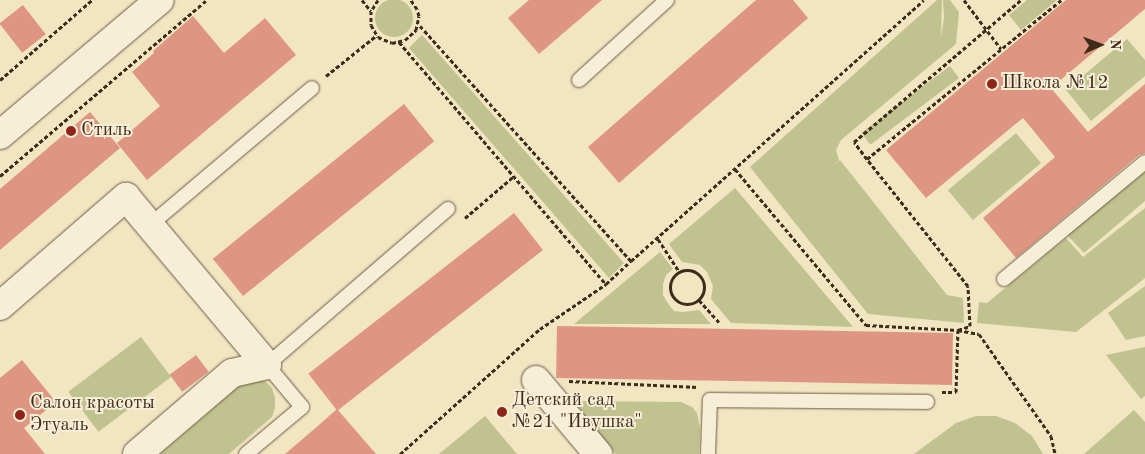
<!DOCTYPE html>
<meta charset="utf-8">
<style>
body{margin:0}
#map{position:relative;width:1145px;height:454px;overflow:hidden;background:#f1e5c2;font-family:"Old Standard TT",serif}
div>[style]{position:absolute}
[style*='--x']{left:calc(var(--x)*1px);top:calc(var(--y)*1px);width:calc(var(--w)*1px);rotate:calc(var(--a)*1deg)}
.green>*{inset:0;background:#c0c38f;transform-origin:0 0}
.round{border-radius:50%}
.building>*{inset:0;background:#de9682;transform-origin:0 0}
.path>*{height:3px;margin-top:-1.5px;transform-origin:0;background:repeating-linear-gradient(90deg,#3e2b1a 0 4px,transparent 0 6.5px)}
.path>.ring{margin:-1.5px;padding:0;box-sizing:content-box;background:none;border:3px solid #3e2b1a;border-radius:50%}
.roads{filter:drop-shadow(0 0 1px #6b5a44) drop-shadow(0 0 1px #6b5a44)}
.service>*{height:14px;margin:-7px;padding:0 7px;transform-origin:7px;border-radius:7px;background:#f6eed7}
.minor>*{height:28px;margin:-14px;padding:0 14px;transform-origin:14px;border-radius:14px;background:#f6eed7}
.secondary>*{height:28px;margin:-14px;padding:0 14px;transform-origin:14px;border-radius:14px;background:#f6eed7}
.dots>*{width:14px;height:14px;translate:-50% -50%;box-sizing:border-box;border:2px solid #f6eed7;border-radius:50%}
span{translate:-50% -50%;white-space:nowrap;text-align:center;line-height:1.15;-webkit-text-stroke:4px #f6eed7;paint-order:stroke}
.poi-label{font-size:19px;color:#3e2b1a}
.left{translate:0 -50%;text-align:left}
.north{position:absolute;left:1075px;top:20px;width:50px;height:50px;-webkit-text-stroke:4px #f6eed7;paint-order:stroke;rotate:88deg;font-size:14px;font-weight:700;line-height:20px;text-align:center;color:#3e2b1a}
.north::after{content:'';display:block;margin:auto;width:18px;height:22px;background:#3e2b1a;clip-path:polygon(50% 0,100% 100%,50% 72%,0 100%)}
</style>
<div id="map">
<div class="green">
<div class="round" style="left:375px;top:-1px;width:38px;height:38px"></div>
<div style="clip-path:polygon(evenodd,937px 0,942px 0,941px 37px,944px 18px,943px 0,950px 0,959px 12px,956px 44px,841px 140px,836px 150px,839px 160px,834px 165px,840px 160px,947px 295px,963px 298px,964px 323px,868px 314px,750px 167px,937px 0,941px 40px,938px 54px,842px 130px,938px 54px,941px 40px)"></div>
<div style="clip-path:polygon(1027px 0,1057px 0,1021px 30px,1009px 15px)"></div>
<div style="clip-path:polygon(422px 35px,624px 263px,609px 278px,409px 48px)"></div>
<div style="clip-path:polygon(1127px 39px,1145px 60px,1145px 76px,1091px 121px,1066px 90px)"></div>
<div style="left:950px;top:66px;width:15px;height:111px;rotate:53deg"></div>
<div style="left:1016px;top:133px;width:39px;height:89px;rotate:50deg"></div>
<div style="clip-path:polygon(1145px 168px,1145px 201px,1084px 253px,1067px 235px)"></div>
<div style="clip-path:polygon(735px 188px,853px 327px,731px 323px,711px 299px,713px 286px,707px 272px,700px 265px,682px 262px,669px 244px)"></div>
<div style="clip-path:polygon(1145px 208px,1145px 278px,1076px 332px,977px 323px,979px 302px,987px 303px,1066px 238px,1083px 257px)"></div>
<div style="clip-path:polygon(660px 252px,673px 269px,666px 275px,663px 284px,663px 295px,669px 305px,674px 311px,683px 312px,699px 310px,711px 324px,574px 324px)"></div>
<div style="clip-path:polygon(1145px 286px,1145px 336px,1126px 340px,1108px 313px)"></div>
<div style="left:141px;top:337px;width:50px;height:91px;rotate:53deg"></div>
<div style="clip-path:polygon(1145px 347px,1145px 396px,1141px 399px,1106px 355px)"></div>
<div style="clip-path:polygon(253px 380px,265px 381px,272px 388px,275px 398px,275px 408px,272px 417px,229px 454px,160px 454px,241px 384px)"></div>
<div style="clip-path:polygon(571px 401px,681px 402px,692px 407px,697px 413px,700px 428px,699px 454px,616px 454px)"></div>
<div style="clip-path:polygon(1134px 410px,1145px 422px,1145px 454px,1084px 454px)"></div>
<div style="clip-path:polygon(485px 416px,517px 454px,439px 454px)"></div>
<div style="clip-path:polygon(976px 416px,996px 416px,1015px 423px,1032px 436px,1043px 454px,914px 454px,956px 423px)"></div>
</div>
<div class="building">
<div style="clip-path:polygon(529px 0,602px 0,539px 54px,508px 18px)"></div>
<div style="clip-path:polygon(756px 0,793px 0,808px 18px,619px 183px,588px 147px)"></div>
<div style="clip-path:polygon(1066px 0,1145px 0,1145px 9px,1051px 88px,1088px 132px,1145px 84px,1145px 153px,1139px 155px,1016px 258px,983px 218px,1055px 157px,1023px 118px,926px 198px,886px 150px)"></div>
<div style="left:23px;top:5px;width:37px;height:30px;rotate:52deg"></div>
<div style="clip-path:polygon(193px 16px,224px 53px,265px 18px,296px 55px,147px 180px,117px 143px,160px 106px,132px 72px,154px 53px,153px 51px)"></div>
<div style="left:404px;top:104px;width:48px;height:246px;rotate:51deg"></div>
<div style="clip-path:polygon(90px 112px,120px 148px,0 250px,0 189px)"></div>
<div style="left:514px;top:213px;width:47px;height:261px;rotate:52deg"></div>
<div style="left:557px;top:326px;width:396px;height:52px;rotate:1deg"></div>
<div style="left:196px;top:355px;width:21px;height:33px;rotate:53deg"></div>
<div style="clip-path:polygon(22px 360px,56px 402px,24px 428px,45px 454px,0 454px,0 378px)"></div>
<div style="clip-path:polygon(337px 409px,376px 454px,285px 454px,319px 425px)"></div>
</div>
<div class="path">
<div style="--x:362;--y:0;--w:14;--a:51"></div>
<div style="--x:378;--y:0;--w:13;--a:122"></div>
<div style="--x:371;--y:11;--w:14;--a:90"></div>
<div style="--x:371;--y:25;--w:14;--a:60"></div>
<div style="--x:378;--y:37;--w:15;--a:23"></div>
<div style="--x:392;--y:43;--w:13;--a:-13"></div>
<div style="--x:405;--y:40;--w:15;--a:-42"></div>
<div style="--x:416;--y:30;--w:14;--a:-78"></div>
<div style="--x:419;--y:16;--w:7;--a:-106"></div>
<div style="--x:417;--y:9;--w:11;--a:-124"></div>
<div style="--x:964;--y:0;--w:61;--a:52.9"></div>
<div style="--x:399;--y:42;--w:318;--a:49.5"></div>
<div style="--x:326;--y:76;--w:65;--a:-38.8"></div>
<div style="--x:0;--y:80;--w:122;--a:-41"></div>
<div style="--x:867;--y:159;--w:21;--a:-127"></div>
<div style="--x:854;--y:142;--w:219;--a:-40.4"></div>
<div style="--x:735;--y:169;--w:204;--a:50"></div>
<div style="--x:866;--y:325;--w:92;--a:3.1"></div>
<div style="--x:958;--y:330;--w:13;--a:-18"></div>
<div style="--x:970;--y:326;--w:40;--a:-92.9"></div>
<div style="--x:968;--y:286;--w:162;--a:-128.5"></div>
<div style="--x:867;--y:159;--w:251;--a:-39.3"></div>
<div style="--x:0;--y:176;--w:272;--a:-40.4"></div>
<div style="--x:465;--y:218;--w:65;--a:-40.6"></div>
<div style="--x:658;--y:239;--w:38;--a:57"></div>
<div style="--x:631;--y:261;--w:392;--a:-41.7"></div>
<div class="ring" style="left:670px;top:270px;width:31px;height:31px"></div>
<div style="--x:699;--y:300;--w:31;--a:48"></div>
<div style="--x:569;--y:381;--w:129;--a:2.7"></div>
<div style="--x:942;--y:392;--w:14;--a:0"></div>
<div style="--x:956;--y:392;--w:62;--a:-88.2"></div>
<div style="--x:958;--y:330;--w:21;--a:11"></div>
<div style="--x:979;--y:334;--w:125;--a:54.8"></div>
<div style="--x:1051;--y:436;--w:18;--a:77"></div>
<div style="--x:400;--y:454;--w:188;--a:-41.8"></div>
<div style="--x:540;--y:329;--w:80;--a:-34.3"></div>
<div style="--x:606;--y:284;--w:34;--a:-43"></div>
<div style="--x:631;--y:261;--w:319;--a:-131.9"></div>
</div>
<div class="roads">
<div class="service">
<div style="--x:579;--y:80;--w:119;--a:-42.3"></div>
<div style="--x:150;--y:225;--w:212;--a:-40.2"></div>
<div style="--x:1004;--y:279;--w:183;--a:-39.7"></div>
<div style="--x:246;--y:454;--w:73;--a:-40"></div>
<div style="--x:302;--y:407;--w:55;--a:-129.8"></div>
<div style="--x:267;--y:365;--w:239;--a:-40.8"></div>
<div style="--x:708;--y:454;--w:54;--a:-87.9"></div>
<div style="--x:710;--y:400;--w:217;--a:0.5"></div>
</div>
<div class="minor">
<div style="--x:0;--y:306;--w:167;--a:-40.9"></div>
<div style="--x:126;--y:197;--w:219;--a:50"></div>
<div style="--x:267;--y:365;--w:36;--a:167"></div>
<div style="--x:232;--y:373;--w:125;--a:139.5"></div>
<div style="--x:536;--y:380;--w:97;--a:50"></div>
</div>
<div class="secondary">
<div style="--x:0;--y:135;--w:209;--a:-40.2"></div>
</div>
</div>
<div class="dots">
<div style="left:992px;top:84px;background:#8f2418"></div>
<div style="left:71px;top:131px;background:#8f2418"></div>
<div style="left:502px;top:412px;background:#8f2418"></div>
<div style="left:20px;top:415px;background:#8f2418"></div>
</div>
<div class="poi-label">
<span class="left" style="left:1002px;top:84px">Школа №12</span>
<span class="left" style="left:81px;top:131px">Стиль</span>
<span class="left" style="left:512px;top:412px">Детский сад<br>№21 "Ивушка"</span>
<span class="left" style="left:30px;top:415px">Салон красоты<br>Этуаль</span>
</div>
<div class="north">N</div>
</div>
